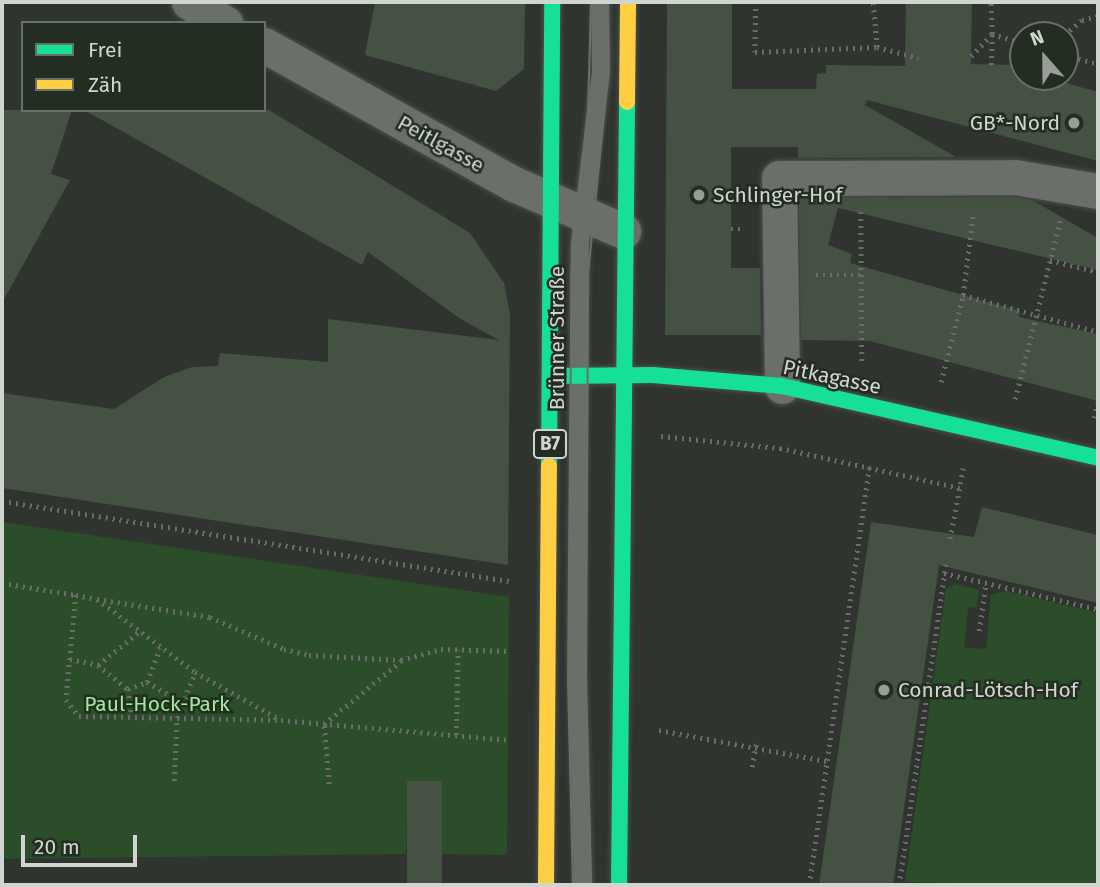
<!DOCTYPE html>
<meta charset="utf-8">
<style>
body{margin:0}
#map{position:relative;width:1100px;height:887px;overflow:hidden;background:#2f342f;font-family:"Fira Sans",sans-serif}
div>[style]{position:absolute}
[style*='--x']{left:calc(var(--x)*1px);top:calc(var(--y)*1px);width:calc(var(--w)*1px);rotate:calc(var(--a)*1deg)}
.green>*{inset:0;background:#2c4d2a}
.building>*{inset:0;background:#445143;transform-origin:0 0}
.path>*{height:4.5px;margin-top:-2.25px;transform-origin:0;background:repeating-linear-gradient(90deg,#696c68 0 2px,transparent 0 7px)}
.roads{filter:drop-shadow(0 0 2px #4c504c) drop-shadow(0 0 2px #4c504c)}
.lane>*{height:18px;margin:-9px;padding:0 9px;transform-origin:9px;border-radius:9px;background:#6a6f6a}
.street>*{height:35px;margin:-17.5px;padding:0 17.5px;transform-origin:17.5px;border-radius:17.5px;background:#6a6f6a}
.fast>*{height:16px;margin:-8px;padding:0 8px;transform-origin:8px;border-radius:8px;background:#16e098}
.slow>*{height:16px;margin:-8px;padding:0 8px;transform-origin:8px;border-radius:8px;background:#ffcf43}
.tram>*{height:2px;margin:-1px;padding:0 1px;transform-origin:1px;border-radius:1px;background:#6b706b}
.dots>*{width:19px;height:19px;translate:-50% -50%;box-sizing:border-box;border:4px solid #232d22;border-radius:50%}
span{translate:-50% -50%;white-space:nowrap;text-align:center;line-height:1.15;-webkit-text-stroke:5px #232d22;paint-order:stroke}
.shield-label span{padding:2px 5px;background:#232d22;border:2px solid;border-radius:5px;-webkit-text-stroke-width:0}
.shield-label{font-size:19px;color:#d0d6cf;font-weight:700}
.poi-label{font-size:21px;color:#d0d6cf}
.right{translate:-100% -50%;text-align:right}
.left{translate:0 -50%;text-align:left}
.street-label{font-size:21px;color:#d0d6cf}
.park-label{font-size:21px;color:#9cee96}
.frame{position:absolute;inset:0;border:4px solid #d0d6cf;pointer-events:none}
.legend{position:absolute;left:21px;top:21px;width:245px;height:91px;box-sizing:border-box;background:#232d22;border:2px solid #687167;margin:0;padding:9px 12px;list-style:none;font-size:21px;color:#d0d6cf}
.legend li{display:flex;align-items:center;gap:14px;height:35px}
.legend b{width:35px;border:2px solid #687167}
.north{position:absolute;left:1009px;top:21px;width:70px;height:70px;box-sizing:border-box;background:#232d22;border:2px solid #687167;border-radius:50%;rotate:339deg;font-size:19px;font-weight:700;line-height:28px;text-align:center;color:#d0d6cf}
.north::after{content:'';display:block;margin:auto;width:24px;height:32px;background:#989d97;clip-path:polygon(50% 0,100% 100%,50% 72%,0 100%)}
.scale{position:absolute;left:21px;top:835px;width:116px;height:32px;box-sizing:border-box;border:4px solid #d0d6cf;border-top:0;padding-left:9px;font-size:21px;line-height:24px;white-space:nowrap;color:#d0d6cf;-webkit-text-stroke:5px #232d22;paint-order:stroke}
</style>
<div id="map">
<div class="green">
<div style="clip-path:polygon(2px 522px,509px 597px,507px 855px,441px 854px,442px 782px,408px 781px,406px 854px,2px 859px)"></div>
<div style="clip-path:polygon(956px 584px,979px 590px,976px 608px,968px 607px,964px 647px,986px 649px,991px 595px,1006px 591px,1098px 613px,1098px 885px,905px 882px,946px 589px)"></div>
</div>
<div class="building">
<div style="clip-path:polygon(375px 2px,525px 2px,524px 69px,496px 91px,365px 55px)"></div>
<div style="clip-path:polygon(667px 2px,732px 2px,732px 89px,816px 89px,817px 74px,826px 73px,826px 65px,905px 66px,906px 2px,972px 2px,971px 64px,1023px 65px,1023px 77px,1059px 77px,1059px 81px,1098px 92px,1098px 161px,867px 100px,865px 105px,956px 157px,798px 158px,798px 147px,731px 147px,731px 268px,760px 268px,761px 335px,665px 335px)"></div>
<div style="clip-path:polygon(2px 110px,72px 110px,51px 174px,70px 180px,2px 303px)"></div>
<div style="clip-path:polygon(84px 110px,269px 110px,470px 233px,504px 283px,510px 314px,508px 565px,2px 488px,2px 393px,114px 409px,164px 377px,192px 367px,218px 366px,220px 353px,328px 362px,328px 319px,499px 340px,459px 318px,368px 252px,362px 265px)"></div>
<div style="clip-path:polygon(1013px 197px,1032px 200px,1098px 238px,1098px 270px,838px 208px,828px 245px,852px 254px,850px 263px,1020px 311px,1019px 317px,1098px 334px,1098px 401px,870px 341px,801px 340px,799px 198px)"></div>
<div style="clip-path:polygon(982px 507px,1098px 535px,1098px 603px,939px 565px,893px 885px,819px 885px,871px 522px,974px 537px)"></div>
<div style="left:407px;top:781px;width:35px;height:104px"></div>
</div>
<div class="path">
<div style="--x:756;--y:2;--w:50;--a:91.1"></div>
<div style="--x:755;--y:52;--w:122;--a:-2.3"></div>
<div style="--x:877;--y:47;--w:45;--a:-95.1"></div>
<div style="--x:1064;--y:35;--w:23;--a:-40"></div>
<div style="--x:1082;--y:20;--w:16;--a:-14"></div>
<div style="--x:877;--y:47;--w:43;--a:14.7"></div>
<div style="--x:1065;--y:55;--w:34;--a:15"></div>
<div style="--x:971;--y:56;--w:30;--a:-46"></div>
<div style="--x:992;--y:34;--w:32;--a:-92"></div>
<div style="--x:991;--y:65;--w:31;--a:-88"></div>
<div style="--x:992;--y:34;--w:32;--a:16"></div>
<div style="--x:861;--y:212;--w:153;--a:89.6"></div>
<div style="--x:731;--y:229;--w:13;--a:0"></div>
<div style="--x:1050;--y:260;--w:49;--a:14"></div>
<div style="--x:816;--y:275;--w:45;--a:0"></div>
<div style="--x:963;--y:295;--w:140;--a:15.3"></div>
<div style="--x:941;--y:382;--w:90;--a:-75.8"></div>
<div style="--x:963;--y:295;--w:83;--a:-83"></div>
<div style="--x:1015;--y:399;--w:184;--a:-75.8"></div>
<div style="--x:1094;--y:418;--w:16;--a:-76"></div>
<div style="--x:661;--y:436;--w:120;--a:5.8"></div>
<div style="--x:780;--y:448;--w:184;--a:12.5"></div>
<div style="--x:2;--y:501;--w:513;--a:8.97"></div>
<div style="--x:950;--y:539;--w:72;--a:-79.6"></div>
<div style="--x:944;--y:573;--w:158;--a:13.2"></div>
<div style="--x:2;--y:583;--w:75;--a:9.2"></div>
<div style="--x:76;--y:595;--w:105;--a:95.4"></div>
<div style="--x:66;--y:700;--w:21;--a:51"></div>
<div style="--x:79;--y:716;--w:202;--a:1.1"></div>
<div style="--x:281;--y:720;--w:228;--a:5"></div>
<div style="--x:76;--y:595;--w:21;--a:11"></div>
<div style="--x:97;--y:599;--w:122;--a:36.7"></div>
<div style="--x:195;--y:672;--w:96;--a:29.2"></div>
<div style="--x:97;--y:599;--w:114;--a:9.1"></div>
<div style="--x:210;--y:617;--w:81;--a:23.4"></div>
<div style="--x:284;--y:649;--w:26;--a:13"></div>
<div style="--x:309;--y:655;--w:92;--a:3.1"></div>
<div style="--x:401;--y:660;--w:41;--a:-15.4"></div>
<div style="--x:441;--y:649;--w:68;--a:1.7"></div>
<div style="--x:979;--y:631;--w:49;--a:-81.9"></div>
<div style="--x:70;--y:659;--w:29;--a:12"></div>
<div style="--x:98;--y:665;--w:38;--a:39"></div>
<div style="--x:128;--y:689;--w:28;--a:82"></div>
<div style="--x:98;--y:665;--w:51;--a:-38.7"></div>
<div style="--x:147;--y:682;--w:38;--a:30"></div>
<div style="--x:128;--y:689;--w:20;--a:-20"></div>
<div style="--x:147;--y:682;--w:36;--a:-69"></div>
<div style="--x:659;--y:730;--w:170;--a:10.5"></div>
<div style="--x:456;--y:735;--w:85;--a:-88.7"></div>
<div style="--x:752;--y:767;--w:28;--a:-80"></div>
<div style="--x:174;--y:781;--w:63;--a:-87.3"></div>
<div style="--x:177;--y:718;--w:49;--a:-68.6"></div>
<div style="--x:329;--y:784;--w:60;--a:-94.8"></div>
<div style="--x:324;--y:724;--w:99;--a:-39.3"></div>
<div style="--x:809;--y:885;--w:422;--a:-81.8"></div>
<div style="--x:899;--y:885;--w:327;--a:-81.7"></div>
</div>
<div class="roads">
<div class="lane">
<div style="--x:583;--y:885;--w:234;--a:-91.5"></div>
<div style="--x:577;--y:651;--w:408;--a:-89.6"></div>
<div style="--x:580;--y:243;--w:172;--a:-83"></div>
<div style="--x:601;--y:72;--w:70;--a:-90.8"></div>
</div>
<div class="street">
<div style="--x:189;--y:2;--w:42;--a:30.3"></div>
<div style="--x:264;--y:45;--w:286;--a:29.1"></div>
<div style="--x:514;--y:184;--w:119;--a:23.3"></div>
<div style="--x:782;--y:386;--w:208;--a:-90.8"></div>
<div style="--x:779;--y:178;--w:236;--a:-0.2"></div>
<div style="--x:1015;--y:177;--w:84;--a:9.6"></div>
</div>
<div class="fast">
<div style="--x:552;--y:376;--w:101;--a:-0.6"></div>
<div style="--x:653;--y:375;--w:129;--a:4.9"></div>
<div style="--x:782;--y:386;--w:324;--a:12.8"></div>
<div style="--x:549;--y:466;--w:464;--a:-89.6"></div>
<div style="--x:619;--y:885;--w:783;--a:-89.41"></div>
</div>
<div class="slow">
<div style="--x:627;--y:102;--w:100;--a:-89.4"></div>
<div style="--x:546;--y:885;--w:419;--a:-89.6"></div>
</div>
</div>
<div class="tram">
<div style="--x:573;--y:885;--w:202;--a:-91.4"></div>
<div style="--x:568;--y:683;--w:420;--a:-89.5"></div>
<div style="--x:572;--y:263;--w:152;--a:-84"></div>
<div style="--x:588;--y:112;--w:110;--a:-88.4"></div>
<div style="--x:591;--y:885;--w:203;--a:-91.4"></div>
<div style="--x:586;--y:682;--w:408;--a:-89.7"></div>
<div style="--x:588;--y:274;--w:169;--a:-84.2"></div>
<div style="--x:605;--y:106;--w:104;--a:-88.3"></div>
</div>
<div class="dots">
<div style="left:1074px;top:123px;background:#989d97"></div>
<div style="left:699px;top:195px;background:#989d97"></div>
<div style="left:884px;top:690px;background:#989d97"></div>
</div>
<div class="shield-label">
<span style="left:550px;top:444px">B7</span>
</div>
<div class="poi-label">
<span class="right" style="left:1060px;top:123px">GB*-Nord</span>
<span class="left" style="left:713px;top:195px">Schlinger-Hof</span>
<span class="left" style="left:898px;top:690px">Conrad-Lötsch-Hof</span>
</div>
<div class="street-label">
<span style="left:441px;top:144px;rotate:29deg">Peitlgasse</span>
<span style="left:557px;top:338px;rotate:-90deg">Brünner Straße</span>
<span style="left:832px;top:377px;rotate:12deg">Pitkagasse</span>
</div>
<div class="park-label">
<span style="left:157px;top:704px">Paul-Hock-Park</span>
</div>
<div class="frame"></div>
<ul class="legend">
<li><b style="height:9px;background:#16e098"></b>Frei</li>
<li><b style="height:9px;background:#ffcf43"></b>Zäh</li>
</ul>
<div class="north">N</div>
<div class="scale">20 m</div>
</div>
